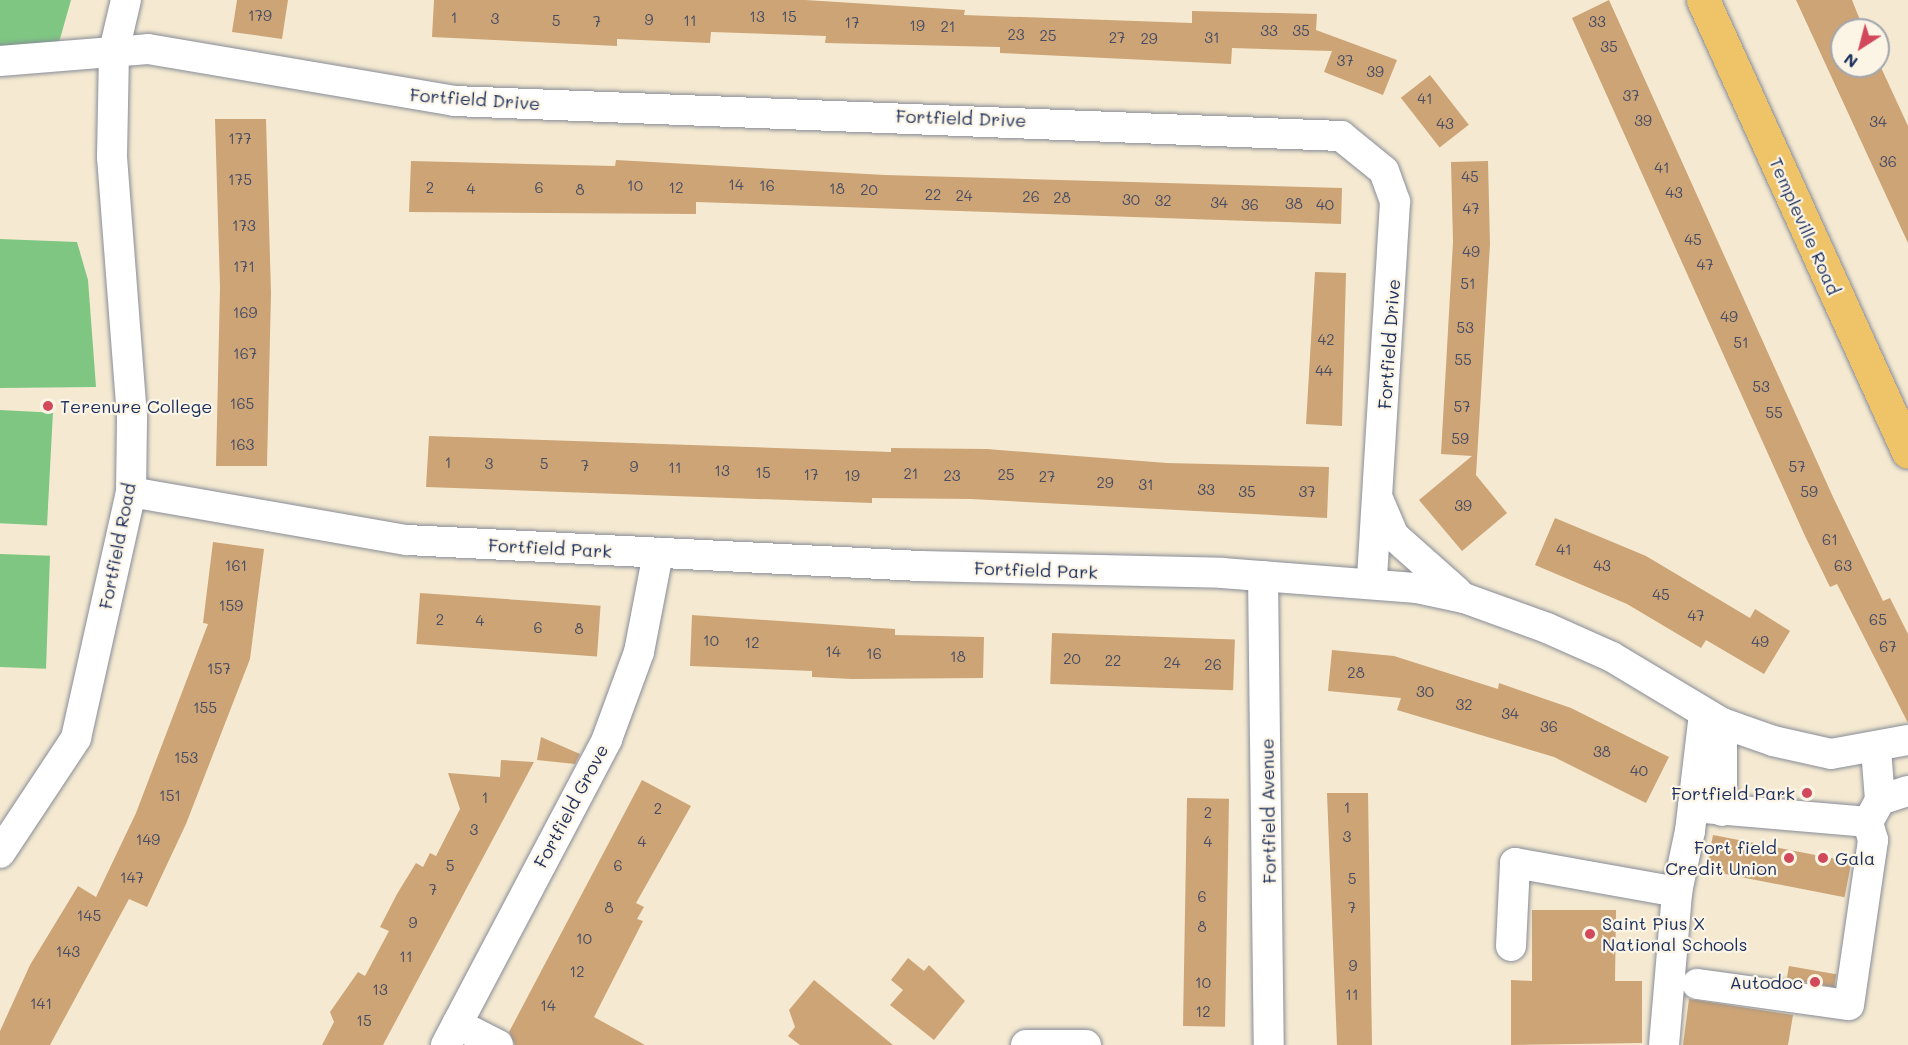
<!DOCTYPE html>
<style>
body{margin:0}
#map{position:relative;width:1908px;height:1045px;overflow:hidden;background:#f5ead1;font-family:Mali,sans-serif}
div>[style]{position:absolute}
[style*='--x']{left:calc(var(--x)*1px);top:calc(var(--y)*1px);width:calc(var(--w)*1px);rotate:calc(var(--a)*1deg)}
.green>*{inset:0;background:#7ec682;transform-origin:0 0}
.building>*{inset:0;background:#cca476;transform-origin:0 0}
.roads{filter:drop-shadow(0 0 2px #888c98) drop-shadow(0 0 2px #888c98)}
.minor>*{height:30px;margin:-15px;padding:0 15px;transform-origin:15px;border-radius:15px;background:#fff}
.major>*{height:33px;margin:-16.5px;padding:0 16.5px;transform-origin:16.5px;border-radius:16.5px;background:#efc469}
.dots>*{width:16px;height:16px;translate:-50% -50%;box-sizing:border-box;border:3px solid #fcf5e5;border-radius:50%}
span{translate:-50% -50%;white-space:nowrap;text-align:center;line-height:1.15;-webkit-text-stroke:4.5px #fcf5e5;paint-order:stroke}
.number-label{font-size:15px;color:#474c64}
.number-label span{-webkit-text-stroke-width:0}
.street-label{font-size:18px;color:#1b2f5e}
.poi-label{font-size:18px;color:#1b2f5e}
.left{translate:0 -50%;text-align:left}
.right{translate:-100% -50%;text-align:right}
.north{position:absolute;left:1830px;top:18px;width:60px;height:60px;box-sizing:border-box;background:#fcf5e5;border:2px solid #a2a6af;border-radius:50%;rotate:216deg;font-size:16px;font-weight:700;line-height:24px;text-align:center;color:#1b2f5e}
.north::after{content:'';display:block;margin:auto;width:21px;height:27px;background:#d1495b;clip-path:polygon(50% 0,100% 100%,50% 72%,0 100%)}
</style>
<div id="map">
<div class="green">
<div style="clip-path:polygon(0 0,71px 0,56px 53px,0 57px)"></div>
<div style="clip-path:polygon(0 239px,77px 242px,88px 280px,96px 387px,0 388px)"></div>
<div style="left:0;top:410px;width:53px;height:113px;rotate:3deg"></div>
<div style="left:0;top:554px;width:50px;height:113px;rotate:2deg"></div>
</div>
<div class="building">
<div style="clip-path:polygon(237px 0,288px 0,282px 39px,232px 32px)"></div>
<div style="clip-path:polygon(434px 0,805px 0,965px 10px,964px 15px,1192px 23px,1192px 11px,1317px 14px,1316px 30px,1397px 60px,1383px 95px,1324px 72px,1332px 51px,1232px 48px,1231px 64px,1000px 53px,1000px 47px,825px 43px,826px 36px,711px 32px,710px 43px,617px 39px,617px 46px,432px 37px)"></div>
<div style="clip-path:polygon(1609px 0,1833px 497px,1883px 601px,1890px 598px,1908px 634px,1908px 723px,1837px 584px,1830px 587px,1805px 536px,1572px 18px)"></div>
<div style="clip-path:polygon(1796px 0,1852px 0,1864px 30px,1842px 30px,1842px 66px,1878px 66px,1878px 61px,1908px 126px,1908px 243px)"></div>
<div style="left:1430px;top:75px;width:63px;height:37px;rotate:52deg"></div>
<div style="clip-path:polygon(215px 119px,266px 119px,271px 293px,267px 466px,216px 466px,220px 287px)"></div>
<div style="clip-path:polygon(616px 160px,885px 175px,1342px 188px,1341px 224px,696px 202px,696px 214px,409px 212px,411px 161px,615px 166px)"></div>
<div style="clip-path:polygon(1488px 161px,1490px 244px,1476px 475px,1507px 513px,1462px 551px,1419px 500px,1472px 456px,1441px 454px,1453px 242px,1451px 162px)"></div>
<div style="clip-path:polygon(1315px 272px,1346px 273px,1342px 426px,1306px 424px)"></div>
<div style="clip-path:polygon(429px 436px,891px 452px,891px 448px,987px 449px,1167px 463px,1329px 467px,1327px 518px,971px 499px,872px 498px,872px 503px,426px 487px)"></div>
<div style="clip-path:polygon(1555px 518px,1646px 556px,1750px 618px,1755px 609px,1790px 631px,1764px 674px,1706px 640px,1701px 648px,1627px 604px,1535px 565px)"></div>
<div style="clip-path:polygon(213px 542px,264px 549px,250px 659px,186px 824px,147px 907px,129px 899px,50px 1045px,0 1045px,0 1031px,30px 965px,78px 886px,96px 897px,136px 813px,208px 624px,203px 623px)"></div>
<div style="left:420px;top:593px;width:181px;height:51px;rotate:4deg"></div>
<div style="clip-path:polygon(692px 615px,895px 629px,895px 635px,984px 637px,983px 678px,852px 679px,812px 677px,812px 671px,690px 666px)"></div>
<div style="left:1052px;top:633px;width:183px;height:51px;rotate:2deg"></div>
<div style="clip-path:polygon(1332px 650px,1394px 656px,1498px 689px,1499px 683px,1571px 708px,1669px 757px,1646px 803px,1554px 757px,1397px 710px,1401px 698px,1328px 691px)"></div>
<div style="clip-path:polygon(541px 737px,580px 754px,575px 764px,537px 760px)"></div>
<div style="clip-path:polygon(501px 760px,534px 762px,383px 1045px,322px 1045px,334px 1022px,330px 1012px,358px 972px,365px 976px,389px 931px,380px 927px,397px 894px,416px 863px,423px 867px,430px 853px,436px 856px,460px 809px,448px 773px,500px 777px)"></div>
<div style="clip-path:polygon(642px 780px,691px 806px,636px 903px,644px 907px,637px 919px,643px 921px,594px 1017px,645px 1045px,515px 1045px,509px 1032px)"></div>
<div style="clip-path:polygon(1327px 793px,1368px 793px,1372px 1045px,1337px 1045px)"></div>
<div style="left:1187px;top:798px;width:42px;height:228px;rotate:1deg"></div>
<div style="left:1713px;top:835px;width:141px;height:36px;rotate:11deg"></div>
<div style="clip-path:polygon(1532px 910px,1616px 910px,1615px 981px,1642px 981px,1642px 1043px,1511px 1045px,1511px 980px,1532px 981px)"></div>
<div style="clip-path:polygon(908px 958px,924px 971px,929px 965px,965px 1001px,934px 1040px,890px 1005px,903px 990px,891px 980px)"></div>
<div style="left:1789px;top:966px;width:48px;height:13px;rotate:10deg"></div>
<div style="clip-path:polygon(814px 980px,893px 1045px,800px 1045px,788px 1036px,795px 1027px,789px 1010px)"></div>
<div style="clip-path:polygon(1689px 999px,1793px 1015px,1788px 1045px,1683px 1045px)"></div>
</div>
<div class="roads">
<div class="minor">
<div style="--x:0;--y:61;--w:148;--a:-4.6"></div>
<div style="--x:148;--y:49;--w:310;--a:9.6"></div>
<div style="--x:454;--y:101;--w:888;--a:2.26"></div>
<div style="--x:1341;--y:136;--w:55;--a:39.1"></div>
<div style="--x:1384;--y:171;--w:33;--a:70"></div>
<div style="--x:1395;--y:202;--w:382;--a:93.5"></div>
<div style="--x:131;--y:492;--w:280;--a:9.9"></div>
<div style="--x:407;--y:540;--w:514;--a:2.9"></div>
<div style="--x:920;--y:566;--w:302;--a:1.3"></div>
<div style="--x:1222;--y:573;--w:196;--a:4.4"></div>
<div style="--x:1417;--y:588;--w:48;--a:12"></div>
<div style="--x:1464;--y:598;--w:88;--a:19.9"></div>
<div style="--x:1547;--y:628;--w:71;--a:24"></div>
<div style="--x:1612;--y:657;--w:128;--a:31"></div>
<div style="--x:1722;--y:723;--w:54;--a:19.4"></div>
<div style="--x:1773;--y:741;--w:59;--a:12.6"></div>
<div style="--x:1831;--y:754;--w:78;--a:-10.3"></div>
<div style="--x:1379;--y:501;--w:38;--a:67"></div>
<div style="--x:1394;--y:536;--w:84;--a:41.6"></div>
<div style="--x:1263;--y:576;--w:469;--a:89.3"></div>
<div style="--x:1880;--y:800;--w:29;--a:-18"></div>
<div style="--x:1693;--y:807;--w:176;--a:4.9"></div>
<div style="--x:1868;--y:822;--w:25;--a:-61"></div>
<div style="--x:1880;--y:800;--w:51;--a:-94.5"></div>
<div style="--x:1722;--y:811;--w:88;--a:-90"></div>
<div style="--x:0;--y:853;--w:138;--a:-56.5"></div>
<div style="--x:76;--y:738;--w:252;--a:-77.4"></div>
<div style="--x:131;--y:492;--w:75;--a:-89.2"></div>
<div style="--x:132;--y:417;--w:261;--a:-94.4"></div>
<div style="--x:112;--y:157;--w:106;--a:-88.9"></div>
<div style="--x:114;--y:51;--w:52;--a:-76.8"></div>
<div style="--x:1511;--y:946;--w:83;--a:-87.2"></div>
<div style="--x:1515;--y:863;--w:165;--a:10.1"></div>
<div style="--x:1697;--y:984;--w:153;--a:7.9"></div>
<div style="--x:1849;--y:1005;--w:167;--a:-81.7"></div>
<div style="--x:1873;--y:840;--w:19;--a:-106"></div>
<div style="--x:457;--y:1024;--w:46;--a:27.1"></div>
<div style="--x:446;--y:1045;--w:346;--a:-62.2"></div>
<div style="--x:607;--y:739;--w:93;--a:-69.8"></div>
<div style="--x:639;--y:652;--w:101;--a:-79.1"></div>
<div style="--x:1026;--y:1045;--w:60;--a:0"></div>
<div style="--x:1664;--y:1045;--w:154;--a:-85.1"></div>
<div style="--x:1677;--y:892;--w:62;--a:-78"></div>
<div style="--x:1690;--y:831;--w:118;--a:-83.2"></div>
</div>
<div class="major">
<div style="--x:1703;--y:0;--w:496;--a:65.6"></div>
</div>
</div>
<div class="dots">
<div style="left:48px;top:406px;background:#d1495b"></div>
<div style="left:1807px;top:793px;background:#d1495b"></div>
<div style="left:1789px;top:858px;background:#d1495b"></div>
<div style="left:1823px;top:858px;background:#d1495b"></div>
<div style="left:1590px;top:934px;background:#d1495b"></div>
<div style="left:1815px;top:982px;background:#d1495b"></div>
</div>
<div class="number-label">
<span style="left:260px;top:16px">179</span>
<span style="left:757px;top:17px">13</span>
<span style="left:789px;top:17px">15</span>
<span style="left:454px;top:18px">1</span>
<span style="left:495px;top:19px">3</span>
<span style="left:649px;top:20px">9</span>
<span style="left:556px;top:21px">5</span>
<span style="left:690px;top:21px">11</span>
<span style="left:597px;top:22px">7</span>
<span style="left:1597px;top:22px">33</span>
<span style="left:852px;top:23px">17</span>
<span style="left:917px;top:26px">19</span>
<span style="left:948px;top:27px">21</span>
<span style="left:1269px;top:31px">33</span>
<span style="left:1301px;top:31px">35</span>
<span style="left:1016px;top:35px">23</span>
<span style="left:1048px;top:36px">25</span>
<span style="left:1117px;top:38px">27</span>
<span style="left:1212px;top:38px">31</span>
<span style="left:1149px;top:39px">29</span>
<span style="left:1609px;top:47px">35</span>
<span style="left:1345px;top:61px">37</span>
<span style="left:1375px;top:72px">39</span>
<span style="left:1631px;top:96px">37</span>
<span style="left:1425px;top:99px">41</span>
<span style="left:1643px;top:121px">39</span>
<span style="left:1878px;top:122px">34</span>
<span style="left:1445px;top:124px">43</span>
<span style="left:240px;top:139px">177</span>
<span style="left:1888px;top:162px">36</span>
<span style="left:1662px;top:168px">41</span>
<span style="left:1470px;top:177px">45</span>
<span style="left:240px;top:180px">175</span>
<span style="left:736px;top:185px">14</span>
<span style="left:635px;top:186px">10</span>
<span style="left:767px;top:186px">16</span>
<span style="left:430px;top:188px">2</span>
<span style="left:539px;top:188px">6</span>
<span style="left:676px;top:188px">12</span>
<span style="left:471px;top:189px">4</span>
<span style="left:837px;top:189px">18</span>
<span style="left:580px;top:190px">8</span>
<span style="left:869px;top:190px">20</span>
<span style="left:1674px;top:193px">43</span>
<span style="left:933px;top:195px">22</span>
<span style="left:964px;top:196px">24</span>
<span style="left:1031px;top:197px">26</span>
<span style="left:1062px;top:198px">28</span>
<span style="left:1131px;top:200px">30</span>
<span style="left:1163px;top:201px">32</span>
<span style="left:1219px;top:203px">34</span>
<span style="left:1294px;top:204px">38</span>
<span style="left:1250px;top:205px">36</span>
<span style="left:1325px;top:205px">40</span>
<span style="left:1471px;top:209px">47</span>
<span style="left:244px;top:226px">173</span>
<span style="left:1693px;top:240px">45</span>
<span style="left:1471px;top:252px">49</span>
<span style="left:1705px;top:265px">47</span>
<span style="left:244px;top:267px">171</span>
<span style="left:1468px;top:284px">51</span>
<span style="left:245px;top:313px">169</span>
<span style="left:1729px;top:317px">49</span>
<span style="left:1465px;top:328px">53</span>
<span style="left:1326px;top:340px">42</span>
<span style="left:1741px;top:343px">51</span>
<span style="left:245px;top:354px">167</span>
<span style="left:1463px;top:360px">55</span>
<span style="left:1324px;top:371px">44</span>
<span style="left:1761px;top:387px">53</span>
<span style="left:242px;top:404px">165</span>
<span style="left:1462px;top:407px">57</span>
<span style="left:1774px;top:413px">55</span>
<span style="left:1460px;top:439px">59</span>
<span style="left:242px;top:445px">163</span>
<span style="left:448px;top:463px">1</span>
<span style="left:489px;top:464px">3</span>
<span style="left:544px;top:464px">5</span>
<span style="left:585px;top:466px">7</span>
<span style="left:634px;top:467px">9</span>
<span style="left:1797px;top:467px">57</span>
<span style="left:675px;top:468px">11</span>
<span style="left:722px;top:471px">13</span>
<span style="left:763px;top:473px">15</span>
<span style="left:911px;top:474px">21</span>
<span style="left:811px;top:475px">17</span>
<span style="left:1006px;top:475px">25</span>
<span style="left:852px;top:476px">19</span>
<span style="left:952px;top:476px">23</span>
<span style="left:1047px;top:477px">27</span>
<span style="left:1105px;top:483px">29</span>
<span style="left:1146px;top:485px">31</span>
<span style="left:1206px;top:490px">33</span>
<span style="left:1247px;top:492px">35</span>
<span style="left:1307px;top:492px">37</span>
<span style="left:1809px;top:492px">59</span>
<span style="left:1463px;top:506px">39</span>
<span style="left:1830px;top:540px">61</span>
<span style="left:1564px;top:550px">41</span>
<span style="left:236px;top:566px">161</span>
<span style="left:1602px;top:566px">43</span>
<span style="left:1843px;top:566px">63</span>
<span style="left:1661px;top:595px">45</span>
<span style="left:231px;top:606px">159</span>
<span style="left:1696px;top:616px">47</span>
<span style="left:440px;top:620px">2</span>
<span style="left:1878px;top:620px">65</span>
<span style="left:480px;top:621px">4</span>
<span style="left:538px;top:628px">6</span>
<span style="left:579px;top:629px">8</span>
<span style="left:711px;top:641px">10</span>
<span style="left:1760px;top:642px">49</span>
<span style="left:752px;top:643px">12</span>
<span style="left:1888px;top:647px">67</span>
<span style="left:833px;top:652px">14</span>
<span style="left:874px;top:654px">16</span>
<span style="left:958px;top:657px">18</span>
<span style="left:1072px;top:659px">20</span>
<span style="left:1113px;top:661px">22</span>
<span style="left:1172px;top:663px">24</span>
<span style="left:1213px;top:665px">26</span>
<span style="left:219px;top:669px">157</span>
<span style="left:1356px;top:673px">28</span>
<span style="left:1425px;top:692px">30</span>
<span style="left:1464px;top:705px">32</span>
<span style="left:205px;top:708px">155</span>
<span style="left:1510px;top:714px">34</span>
<span style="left:1549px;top:727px">36</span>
<span style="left:1602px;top:752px">38</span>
<span style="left:186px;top:758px">153</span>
<span style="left:1639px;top:771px">40</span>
<span style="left:170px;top:796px">151</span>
<span style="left:485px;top:798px">1</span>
<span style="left:1347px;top:808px">1</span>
<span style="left:658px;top:809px">2</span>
<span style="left:1208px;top:813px">2</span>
<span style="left:474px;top:830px">3</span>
<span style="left:1347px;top:837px">3</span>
<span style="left:148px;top:840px">149</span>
<span style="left:642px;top:842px">4</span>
<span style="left:1208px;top:842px">4</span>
<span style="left:450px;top:866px">5</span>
<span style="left:618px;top:866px">6</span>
<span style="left:132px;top:878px">147</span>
<span style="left:1352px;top:879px">5</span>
<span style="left:433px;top:890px">7</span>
<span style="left:1202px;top:897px">6</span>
<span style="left:609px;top:908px">8</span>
<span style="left:1352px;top:908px">7</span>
<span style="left:89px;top:916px">145</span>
<span style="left:413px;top:923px">9</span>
<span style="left:1202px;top:927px">8</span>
<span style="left:584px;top:939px">10</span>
<span style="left:68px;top:952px">143</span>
<span style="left:406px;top:957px">11</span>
<span style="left:1353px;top:966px">9</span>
<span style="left:577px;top:972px">12</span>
<span style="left:1203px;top:983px">10</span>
<span style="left:380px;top:990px">13</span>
<span style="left:1352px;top:995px">11</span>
<span style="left:41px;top:1004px">141</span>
<span style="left:548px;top:1006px">14</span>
<span style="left:1203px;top:1012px">12</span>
<span style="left:364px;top:1021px">15</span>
</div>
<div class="street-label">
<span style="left:475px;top:99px;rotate:4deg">Fortfield Drive</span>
<span style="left:961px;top:118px;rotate:2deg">Fortfield Drive</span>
<span style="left:1805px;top:226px;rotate:66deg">Templeville Road</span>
<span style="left:1389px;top:344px;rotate:-86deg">Fortfield Drive</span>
<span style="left:117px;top:546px;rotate:-79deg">Fortfield Road</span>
<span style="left:550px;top:548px;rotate:3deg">Fortfield Park</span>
<span style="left:1036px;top:570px;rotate:2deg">Fortfield Park</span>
<span style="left:571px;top:806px;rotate:-62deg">Fortfield Grove</span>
<span style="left:1268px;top:811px;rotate:-91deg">Fortfield Avenue</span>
</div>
<div class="poi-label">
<span class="left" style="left:60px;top:406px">Terenure College</span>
<span class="right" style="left:1795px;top:793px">Fortfield Park</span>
<span class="right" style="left:1777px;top:858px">Fort field<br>Credit Union</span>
<span class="left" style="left:1835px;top:858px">Gala</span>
<span class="left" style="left:1602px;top:934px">Saint Pius X<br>National Schools</span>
<span class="right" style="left:1803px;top:982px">Autodoc</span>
</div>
<div class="north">N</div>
</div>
